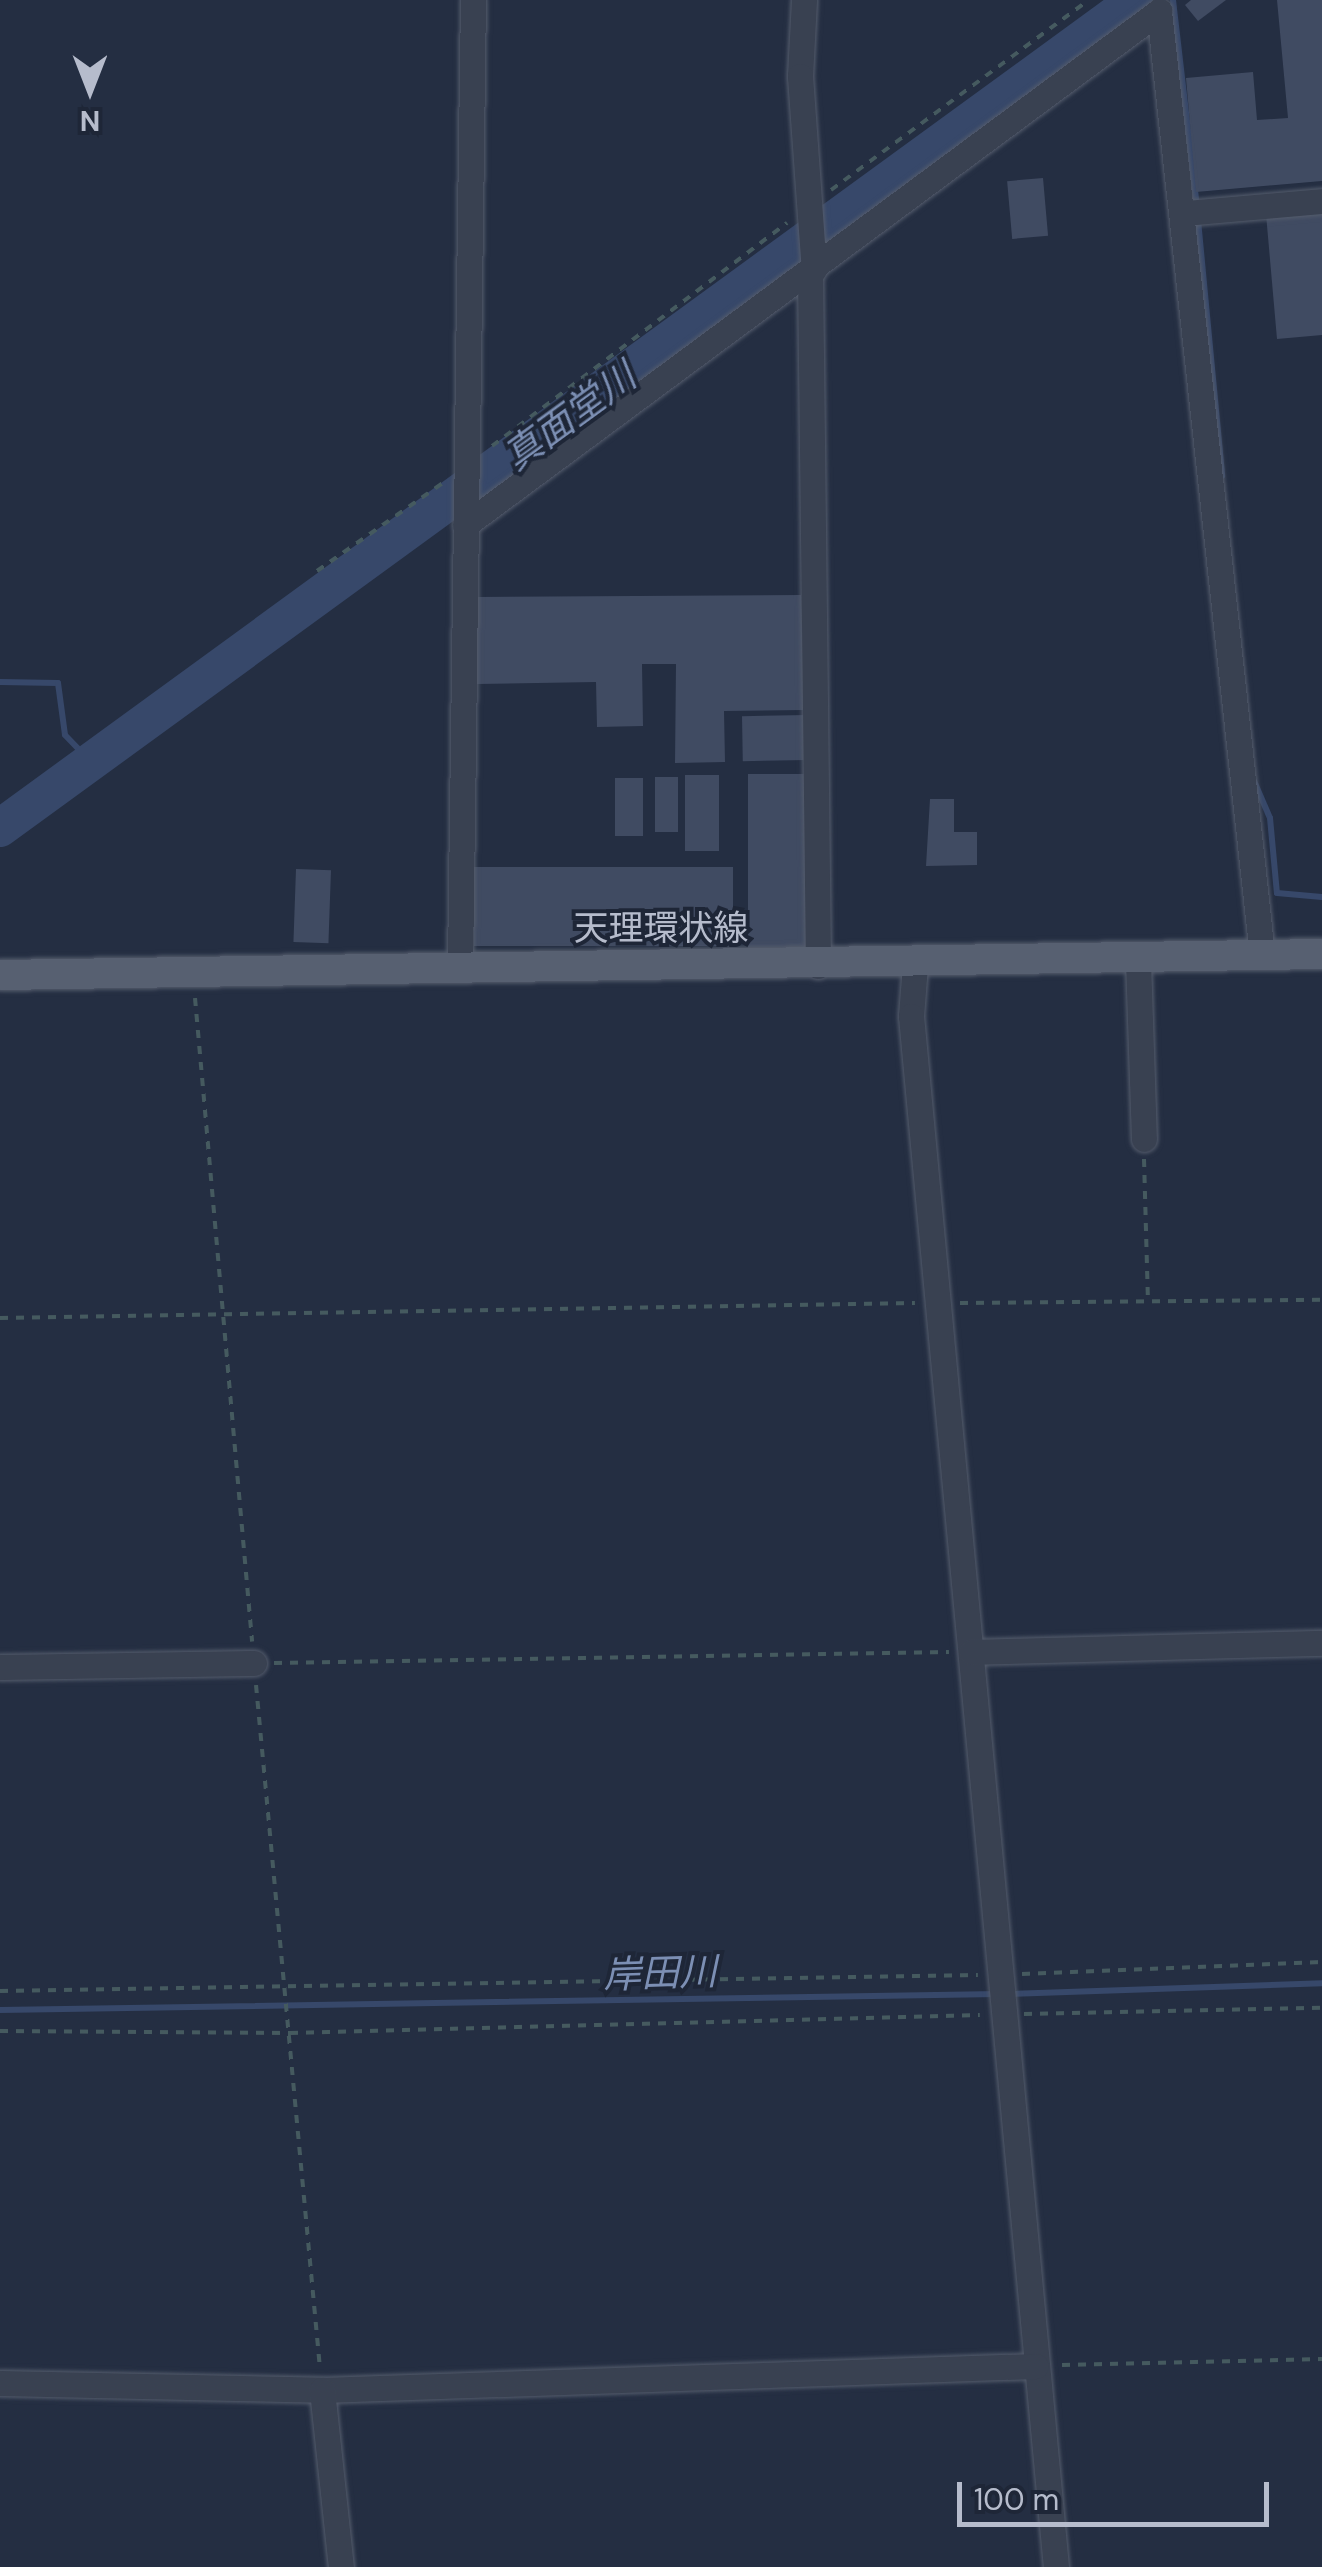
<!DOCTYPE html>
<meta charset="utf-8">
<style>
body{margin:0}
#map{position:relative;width:1322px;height:2567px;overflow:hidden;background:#242e42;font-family:"DM Sans","Noto Sans JP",sans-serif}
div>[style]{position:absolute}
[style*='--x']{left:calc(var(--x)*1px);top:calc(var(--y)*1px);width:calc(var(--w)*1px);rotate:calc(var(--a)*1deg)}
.stream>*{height:6px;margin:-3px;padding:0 3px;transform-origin:3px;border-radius:3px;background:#37486a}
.river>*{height:38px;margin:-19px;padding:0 19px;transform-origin:19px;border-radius:19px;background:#37486a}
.building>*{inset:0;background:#404b62;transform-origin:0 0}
.path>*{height:4px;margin-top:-2px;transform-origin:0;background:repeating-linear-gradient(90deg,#455a5f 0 8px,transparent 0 16px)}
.roads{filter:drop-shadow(0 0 2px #545c6c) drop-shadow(0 0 2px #545c6c)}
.minor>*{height:25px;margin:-12.5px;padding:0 12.5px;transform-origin:12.5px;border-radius:12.5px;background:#394151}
.major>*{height:30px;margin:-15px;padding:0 15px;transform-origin:15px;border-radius:15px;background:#576071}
span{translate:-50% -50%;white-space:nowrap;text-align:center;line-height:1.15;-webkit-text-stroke:8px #1e2637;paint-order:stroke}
.street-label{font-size:35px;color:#b6bccc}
.water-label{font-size:38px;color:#7c8fb4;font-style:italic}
.north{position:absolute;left:40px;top:40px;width:100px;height:100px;-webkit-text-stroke:8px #1e2637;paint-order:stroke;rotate:180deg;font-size:28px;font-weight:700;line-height:40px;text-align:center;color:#b6bccc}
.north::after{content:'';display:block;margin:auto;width:35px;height:45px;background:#b6bccc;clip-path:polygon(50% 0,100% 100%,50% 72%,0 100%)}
.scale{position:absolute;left:957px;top:2482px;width:312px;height:45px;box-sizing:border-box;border:5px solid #b6bccc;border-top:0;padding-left:12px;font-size:30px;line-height:35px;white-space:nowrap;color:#b6bccc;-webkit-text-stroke:8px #1e2637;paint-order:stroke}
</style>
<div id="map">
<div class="stream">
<div style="--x:1173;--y:0;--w:208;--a:83.4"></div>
<div style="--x:1198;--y:220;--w:257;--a:84.6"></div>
<div style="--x:0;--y:682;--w:58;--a:1"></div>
<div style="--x:58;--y:683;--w:52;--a:82.3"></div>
<div style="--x:65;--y:735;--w:42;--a:46"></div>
<div style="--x:1254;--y:781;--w:40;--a:66.6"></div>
<div style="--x:1270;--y:818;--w:75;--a:84.7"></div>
<div style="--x:1277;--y:893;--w:45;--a:5.1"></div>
<div style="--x:1011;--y:1994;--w:311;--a:-2"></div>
<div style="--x:0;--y:2010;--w:999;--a:-0.92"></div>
</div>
<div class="river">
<div style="--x:0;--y:828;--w:1406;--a:-36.09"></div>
</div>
<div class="building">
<div style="clip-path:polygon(1191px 0,1226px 0,1198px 21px,1185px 5px)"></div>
<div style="clip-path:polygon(1277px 0,1322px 0,1322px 181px,1196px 192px,1186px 78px,1253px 72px,1257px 120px,1288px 118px)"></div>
<div style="left:1043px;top:178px;width:58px;height:36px;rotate:85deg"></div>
<div style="clip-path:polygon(1322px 209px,1322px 335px,1277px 339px,1266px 214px)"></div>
<div style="clip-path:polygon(801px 595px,804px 710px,724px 711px,725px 762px,675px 763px,676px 664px,642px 664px,643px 726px,597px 727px,596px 682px,477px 684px,477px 597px)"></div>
<div style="left:807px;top:715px;width:45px;height:65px;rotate:89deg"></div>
<div style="left:748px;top:774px;width:58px;height:175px"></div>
<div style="left:685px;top:775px;width:34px;height:76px"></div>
<div style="left:655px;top:777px;width:23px;height:55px"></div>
<div style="left:615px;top:778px;width:28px;height:58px"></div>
<div style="clip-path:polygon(930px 799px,954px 799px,954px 832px,977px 832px,977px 865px,926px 866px)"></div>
<div style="left:474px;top:867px;width:259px;height:79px"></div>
<div style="left:296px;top:869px;width:35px;height:73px;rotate:2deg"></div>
</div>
<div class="path">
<div style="--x:831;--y:190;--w:320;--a:-36.4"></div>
<div style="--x:492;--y:446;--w:370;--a:-37.1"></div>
<div style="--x:317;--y:571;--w:155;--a:-35"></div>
<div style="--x:195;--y:998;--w:646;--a:84.93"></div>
<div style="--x:1144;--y:1159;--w:143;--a:88.4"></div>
<div style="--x:960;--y:1303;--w:362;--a:-0.5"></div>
<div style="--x:0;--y:1318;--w:915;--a:-0.94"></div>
<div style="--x:274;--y:1663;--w:675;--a:-0.93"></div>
<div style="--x:256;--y:1685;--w:686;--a:84.65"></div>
<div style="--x:1022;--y:1974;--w:300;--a:-2.3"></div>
<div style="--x:0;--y:1991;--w:978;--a:-0.94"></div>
<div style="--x:1024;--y:2014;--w:298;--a:-1.2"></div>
<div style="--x:0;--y:2031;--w:290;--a:0.4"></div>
<div style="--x:290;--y:2033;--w:690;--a:-1.49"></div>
<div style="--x:1062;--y:2365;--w:260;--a:-1.3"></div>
</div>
<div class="roads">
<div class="minor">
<div style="--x:804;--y:0;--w:76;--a:93"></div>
<div style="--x:800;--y:76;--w:194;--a:85.9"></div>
<div style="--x:1185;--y:213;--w:138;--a:-5"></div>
<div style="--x:810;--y:272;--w:694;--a:89.34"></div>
<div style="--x:465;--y:525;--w:864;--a:-36.52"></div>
<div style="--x:1159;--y:11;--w:950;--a:83.77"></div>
<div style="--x:1138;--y:960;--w:179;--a:88.1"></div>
<div style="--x:460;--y:964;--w:964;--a:-89.23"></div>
<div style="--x:915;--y:965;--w:51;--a:94.5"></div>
<div style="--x:911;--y:1016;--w:1558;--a:84.66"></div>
<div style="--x:971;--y:1652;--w:351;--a:-1.5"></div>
<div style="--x:0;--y:1667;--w:254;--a:-0.9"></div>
<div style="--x:0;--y:2383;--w:322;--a:1.2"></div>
<div style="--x:322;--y:2390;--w:714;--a:-1.93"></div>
<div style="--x:322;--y:2390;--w:178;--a:83.9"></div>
</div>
<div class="major">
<div style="--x:0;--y:975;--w:1322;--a:-0.91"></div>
</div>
</div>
<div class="street-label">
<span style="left:661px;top:928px">天理環状線</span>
</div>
<div class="water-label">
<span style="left:570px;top:417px;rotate:-36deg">真面堂川</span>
<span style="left:660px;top:1974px;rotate:-2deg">岸田川</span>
</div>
<div class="north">N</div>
<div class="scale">100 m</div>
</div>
